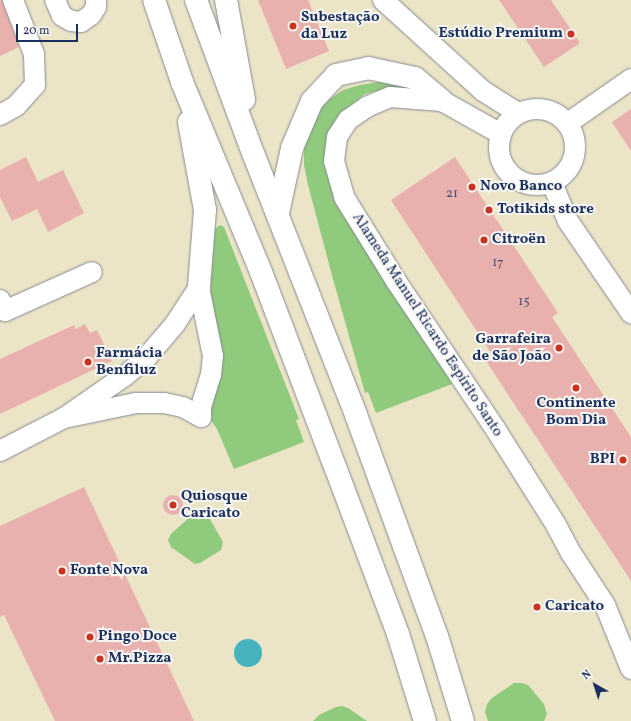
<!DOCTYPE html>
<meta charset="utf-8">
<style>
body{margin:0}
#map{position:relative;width:631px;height:721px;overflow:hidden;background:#ece4c7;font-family:Vollkorn,serif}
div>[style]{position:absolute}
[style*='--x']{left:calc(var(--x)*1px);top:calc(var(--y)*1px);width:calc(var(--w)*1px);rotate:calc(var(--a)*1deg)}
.green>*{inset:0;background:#90ca7d}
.water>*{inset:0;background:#45b4bf}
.round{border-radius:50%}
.building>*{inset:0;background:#e9b1ae}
.roads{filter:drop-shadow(0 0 1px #848a92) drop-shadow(0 0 1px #848a92)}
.minor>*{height:20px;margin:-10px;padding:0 10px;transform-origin:10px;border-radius:10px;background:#fff}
.minor>.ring{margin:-10px;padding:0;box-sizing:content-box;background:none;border:20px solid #fff;border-radius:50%}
.highway>*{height:22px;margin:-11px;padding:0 11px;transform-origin:11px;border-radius:11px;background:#fff}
.dots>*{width:11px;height:11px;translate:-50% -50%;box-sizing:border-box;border:2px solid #f6f6f2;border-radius:50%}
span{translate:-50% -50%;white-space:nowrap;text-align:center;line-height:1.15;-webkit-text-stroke:4px #f6f6f2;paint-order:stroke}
.number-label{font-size:13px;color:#4e5072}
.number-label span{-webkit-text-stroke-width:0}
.poi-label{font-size:15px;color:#1b2f5e;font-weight:700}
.left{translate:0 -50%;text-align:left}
.right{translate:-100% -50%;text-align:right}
.street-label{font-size:15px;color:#1b2f5e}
.north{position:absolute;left:575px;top:665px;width:40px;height:40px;-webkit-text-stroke:3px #f6f6f2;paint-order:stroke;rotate:321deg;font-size:11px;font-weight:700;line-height:16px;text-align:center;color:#1b2f5e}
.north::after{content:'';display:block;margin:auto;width:14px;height:18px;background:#1b2f5e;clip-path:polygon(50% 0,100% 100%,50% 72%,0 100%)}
.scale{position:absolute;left:16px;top:24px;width:62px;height:18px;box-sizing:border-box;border:2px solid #1b2f5e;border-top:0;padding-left:5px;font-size:12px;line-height:14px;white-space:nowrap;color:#1b2f5e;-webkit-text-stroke:3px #f6f6f2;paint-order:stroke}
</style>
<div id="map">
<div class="green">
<div style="clip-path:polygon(378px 82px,397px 84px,417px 91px,387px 88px,365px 94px,345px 110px,335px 124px,346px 208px,452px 384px,376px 413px,368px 392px,365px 393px,333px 279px,308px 185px,304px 165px,304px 147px,318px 112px,330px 99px,343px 90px,360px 85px)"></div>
<div style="clip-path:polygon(220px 225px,224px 227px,299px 419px,296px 420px,304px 442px,234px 469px,217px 429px,210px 419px,211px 279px,215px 229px)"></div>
<div style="clip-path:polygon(201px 511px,207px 514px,223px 542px,221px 550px,200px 563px,195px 564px,171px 547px,168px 540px,171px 534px,193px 514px)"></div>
<div style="clip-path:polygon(514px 683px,522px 683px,528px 685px,544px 704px,547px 714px,544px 721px,488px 721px,485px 712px,487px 704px,492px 698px)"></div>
<div style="clip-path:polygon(342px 706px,348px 708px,367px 721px,313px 721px,319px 715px,336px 707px)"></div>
</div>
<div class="water">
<div class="round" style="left:234px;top:639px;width:28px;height:28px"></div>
</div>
<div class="building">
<div style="clip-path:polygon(0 0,2px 0,19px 47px,0 56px)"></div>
<div style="clip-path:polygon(258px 0,308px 0,329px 51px,286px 69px)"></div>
<div style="clip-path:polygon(499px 0,551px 0,580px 43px,544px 67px)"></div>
<div style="clip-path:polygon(631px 109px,631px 151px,612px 122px)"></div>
<div style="clip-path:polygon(26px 157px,38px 182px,63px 170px,84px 213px,48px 232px,37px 209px,12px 221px,0 197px,0 170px)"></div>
<div style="clip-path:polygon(455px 157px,558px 313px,552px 317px,631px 437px,631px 581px,486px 361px,493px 356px,391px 200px)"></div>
<div style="clip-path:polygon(85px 324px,90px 333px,97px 330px,112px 361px,0 414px,0 359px,74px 325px,76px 329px)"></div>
<div style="clip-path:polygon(84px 487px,179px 689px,194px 721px,55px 721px,4px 615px,0 617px,0 526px)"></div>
<div class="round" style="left:163px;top:495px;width:20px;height:20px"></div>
</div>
<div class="roads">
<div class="minor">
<div style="--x:55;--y:0;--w:17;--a:66"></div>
<div style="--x:62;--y:16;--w:10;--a:29"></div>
<div style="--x:71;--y:21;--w:10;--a:6"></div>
<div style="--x:81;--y:22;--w:12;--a:-35"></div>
<div style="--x:91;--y:15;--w:9;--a:-58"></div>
<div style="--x:96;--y:7;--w:7;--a:-90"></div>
<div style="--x:383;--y:0;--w:135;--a:42.3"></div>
<div style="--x:483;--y:91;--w:41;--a:32.2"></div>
<div class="ring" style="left:499px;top:109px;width:56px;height:56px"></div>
<div style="--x:0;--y:115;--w:18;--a:-29"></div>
<div style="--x:16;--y:106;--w:28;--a:-48"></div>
<div style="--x:35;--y:85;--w:31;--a:-92"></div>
<div style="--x:34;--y:54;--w:58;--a:-111.3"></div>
<div style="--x:568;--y:123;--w:77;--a:-34.9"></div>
<div style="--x:501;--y:134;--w:68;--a:-150.8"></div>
<div style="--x:442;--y:101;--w:52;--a:-175.6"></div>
<div style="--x:390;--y:97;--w:25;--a:157"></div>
<div style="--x:367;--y:107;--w:23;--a:146"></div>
<div style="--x:348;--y:120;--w:20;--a:123"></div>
<div style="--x:337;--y:137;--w:24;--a:97"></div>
<div style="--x:334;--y:161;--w:37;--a:74"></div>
<div style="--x:344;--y:197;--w:99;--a:58.2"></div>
<div style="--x:396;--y:281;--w:179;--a:56.1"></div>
<div style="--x:496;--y:430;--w:112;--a:57.7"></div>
<div style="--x:556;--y:525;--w:32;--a:62"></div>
<div style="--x:571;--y:553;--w:62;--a:56.8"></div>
<div style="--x:605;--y:605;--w:69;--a:67.9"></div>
<div style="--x:552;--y:183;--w:41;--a:67.2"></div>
<div style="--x:568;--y:221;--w:112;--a:55.6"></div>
<div style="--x:0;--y:300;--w:12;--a:66"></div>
<div style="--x:5;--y:311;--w:95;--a:-24.1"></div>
<div style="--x:64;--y:418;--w:74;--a:-11.8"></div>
<div style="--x:136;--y:403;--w:28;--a:0"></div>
<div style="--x:164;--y:403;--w:19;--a:12"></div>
<div style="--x:183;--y:407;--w:21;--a:29"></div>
<div style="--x:201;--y:417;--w:10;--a:-90"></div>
<div style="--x:201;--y:407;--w:34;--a:-73"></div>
<div style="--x:211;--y:375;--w:19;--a:-84"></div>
<div style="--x:213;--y:356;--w:70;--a:-101.5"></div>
<div style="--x:0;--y:451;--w:72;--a:-27.3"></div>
<div style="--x:64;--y:418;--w:75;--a:-34.7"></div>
<div style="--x:126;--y:375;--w:28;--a:-41"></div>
<div style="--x:147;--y:357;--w:43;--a:-49.7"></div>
<div style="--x:175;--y:324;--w:44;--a:-57"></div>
</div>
<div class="highway">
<div style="--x:154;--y:0;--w:87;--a:71.1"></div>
<div style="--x:182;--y:82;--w:206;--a:67.4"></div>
<div style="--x:261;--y:272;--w:211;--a:69.2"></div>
<div style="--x:336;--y:469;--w:176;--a:69.4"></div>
<div style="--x:398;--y:634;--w:91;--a:72.8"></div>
<div style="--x:196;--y:0;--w:163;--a:69.6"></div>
<div style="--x:253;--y:153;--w:282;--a:68.5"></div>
<div style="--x:356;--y:415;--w:235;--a:69.9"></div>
<div style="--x:437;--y:636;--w:89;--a:73"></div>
<div style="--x:226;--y:0;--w:101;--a:79.7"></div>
<div style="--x:189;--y:122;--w:89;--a:79.7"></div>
<div style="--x:205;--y:210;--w:77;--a:94.5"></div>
<div style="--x:278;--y:213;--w:66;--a:-77.8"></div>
<div style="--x:292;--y:148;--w:51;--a:-66.9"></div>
<div style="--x:312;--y:101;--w:35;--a:-47"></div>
<div style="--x:336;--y:75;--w:33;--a:-12"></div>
<div style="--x:368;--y:68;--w:48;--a:12"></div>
<div style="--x:415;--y:78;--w:35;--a:40"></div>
</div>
</div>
<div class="dots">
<div style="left:293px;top:26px;background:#c8321e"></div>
<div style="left:571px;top:34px;background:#c8321e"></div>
<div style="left:472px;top:187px;background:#c8321e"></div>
<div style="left:489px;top:210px;background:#c8321e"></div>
<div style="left:484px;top:240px;background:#c8321e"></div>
<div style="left:559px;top:348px;background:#c8321e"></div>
<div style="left:88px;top:362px;background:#c8321e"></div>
<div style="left:576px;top:388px;background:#c8321e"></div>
<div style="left:623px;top:460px;background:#c8321e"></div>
<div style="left:173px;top:505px;background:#c8321e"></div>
<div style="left:62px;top:571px;background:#c8321e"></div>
<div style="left:537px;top:607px;background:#c8321e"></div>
<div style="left:90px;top:637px;background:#c8321e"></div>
<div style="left:100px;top:659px;background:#c8321e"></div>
</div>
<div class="number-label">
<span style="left:452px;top:194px">21</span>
<span style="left:498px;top:263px">17</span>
<span style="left:524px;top:302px">15</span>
</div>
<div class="poi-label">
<span class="left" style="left:301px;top:26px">Subestação<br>da Luz</span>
<span class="right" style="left:563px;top:34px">Estúdio Premium</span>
<span class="left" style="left:480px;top:187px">Novo Banco</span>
<span class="left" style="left:497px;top:210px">Totikids store</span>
<span class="left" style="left:492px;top:240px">Citroën</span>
<span class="right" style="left:551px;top:348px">Garrafeira<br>de São João</span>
<span class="left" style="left:96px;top:362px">Farmácia<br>Benfiluz</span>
<span style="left:576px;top:412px">Continente<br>Bom Dia</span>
<span class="right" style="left:615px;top:460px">BPI</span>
<span class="left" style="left:181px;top:505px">Quiosque<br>Caricato</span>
<span class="left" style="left:70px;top:571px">Fonte Nova</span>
<span class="left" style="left:545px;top:607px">Caricato</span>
<span class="left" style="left:98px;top:637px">Pingo Doce</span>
<span class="left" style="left:108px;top:659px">Mr.Pizza</span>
</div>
<div class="street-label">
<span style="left:427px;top:325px;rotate:57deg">Alameda Manuel Ricardo Espírito Santo</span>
</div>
<div class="north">N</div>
<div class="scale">20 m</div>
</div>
